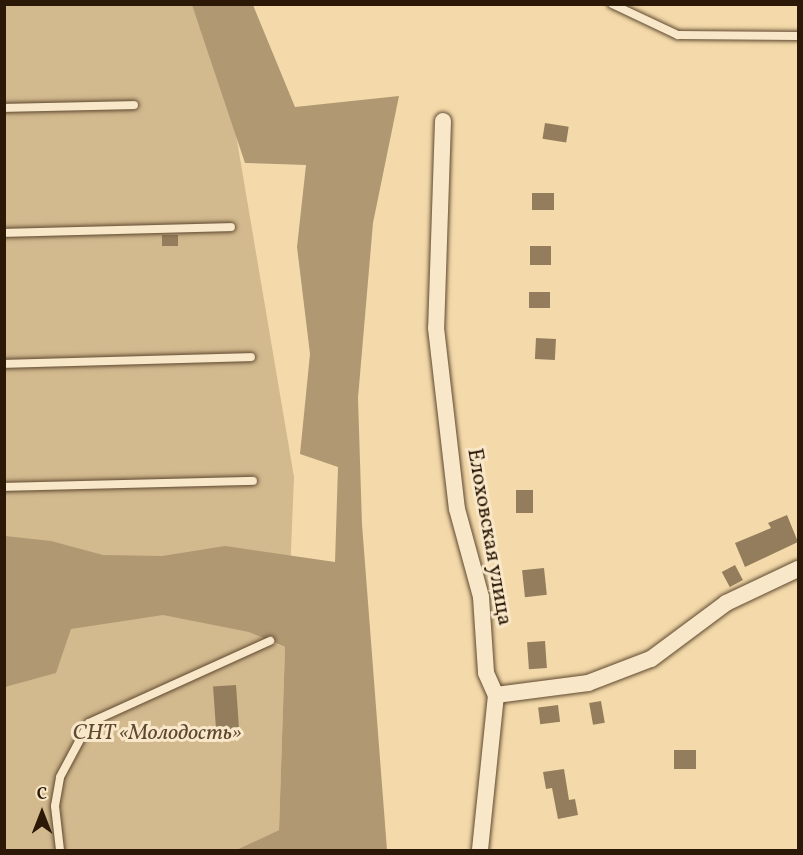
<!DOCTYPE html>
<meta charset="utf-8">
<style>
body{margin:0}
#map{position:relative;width:803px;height:855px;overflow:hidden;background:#f4daaa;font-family:Vollkorn,serif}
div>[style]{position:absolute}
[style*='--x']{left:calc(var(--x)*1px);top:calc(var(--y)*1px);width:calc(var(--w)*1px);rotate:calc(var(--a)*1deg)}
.green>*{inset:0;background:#d2b98e}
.water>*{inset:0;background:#b09873}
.building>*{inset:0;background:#947d5c;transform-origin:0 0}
.roads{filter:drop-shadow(0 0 2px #5e4830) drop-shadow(0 0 2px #5e4830)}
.lane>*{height:8px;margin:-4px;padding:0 4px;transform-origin:4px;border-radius:4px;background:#f8e7c8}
.street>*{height:16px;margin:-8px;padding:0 8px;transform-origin:8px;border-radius:8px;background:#f8e7c8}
span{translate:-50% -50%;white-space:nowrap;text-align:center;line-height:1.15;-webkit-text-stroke:6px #f8e7c8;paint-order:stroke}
.street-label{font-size:22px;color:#2c1807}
.park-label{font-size:22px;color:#5e4830;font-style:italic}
.frame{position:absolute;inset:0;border:6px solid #2c1807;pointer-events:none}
.north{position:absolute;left:12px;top:783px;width:60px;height:60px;-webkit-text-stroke:4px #f8e7c8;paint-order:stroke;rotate:0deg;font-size:16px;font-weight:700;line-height:24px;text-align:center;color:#2c1807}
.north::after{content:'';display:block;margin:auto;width:21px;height:27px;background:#2c1807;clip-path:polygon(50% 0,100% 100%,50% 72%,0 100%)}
</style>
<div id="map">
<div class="green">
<div style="clip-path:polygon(5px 5px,192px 5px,233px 117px,294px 477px,290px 575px,271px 642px,285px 647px,279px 830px,236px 850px,5px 850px)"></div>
</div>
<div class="water">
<div style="clip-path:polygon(192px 5px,253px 5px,295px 107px,399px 96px,373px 223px,358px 398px,362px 524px,387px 850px,236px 850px,279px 830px,285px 647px,249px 632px,163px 615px,71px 629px,56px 673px,5px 687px,5px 536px,51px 541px,103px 555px,162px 556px,225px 546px,335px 562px,338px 467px,300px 454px,310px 354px,297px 247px,306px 165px,245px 163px)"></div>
</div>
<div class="building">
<div style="left:545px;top:123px;width:24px;height:16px;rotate:9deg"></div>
<div style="left:554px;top:193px;width:17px;height:22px;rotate:90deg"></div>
<div style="left:162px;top:235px;width:16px;height:11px"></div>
<div style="left:530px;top:246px;width:21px;height:19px"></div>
<div style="left:529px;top:292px;width:21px;height:16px"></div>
<div style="left:536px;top:338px;width:20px;height:21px;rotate:3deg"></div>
<div style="left:516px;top:490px;width:17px;height:23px"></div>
<div style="clip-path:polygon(787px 515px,798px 542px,745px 567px,735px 543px,771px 528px,768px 523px)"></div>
<div style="left:735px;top:565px;width:17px;height:15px;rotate:62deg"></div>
<div style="left:544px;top:568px;width:27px;height:22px;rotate:84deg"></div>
<div style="left:545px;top:641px;width:27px;height:18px;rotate:86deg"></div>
<div style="left:236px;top:685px;width:49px;height:23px;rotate:86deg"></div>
<div style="left:601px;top:701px;width:22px;height:12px;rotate:80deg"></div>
<div style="left:558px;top:705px;width:17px;height:20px;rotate:83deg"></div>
<div style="left:674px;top:750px;width:22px;height:19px"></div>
<div style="clip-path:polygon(564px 769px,569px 800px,575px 799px,578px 815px,558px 819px,552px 788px,546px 789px,543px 772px)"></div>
</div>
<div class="roads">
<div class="lane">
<div style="--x:612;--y:4;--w:73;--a:25.2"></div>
<div style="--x:678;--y:35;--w:120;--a:0.5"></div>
<div style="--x:4;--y:108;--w:130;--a:-1.3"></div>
<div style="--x:4;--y:233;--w:227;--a:-1.5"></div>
<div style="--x:4;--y:364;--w:247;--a:-1.6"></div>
<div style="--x:4;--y:487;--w:249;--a:-1.4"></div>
<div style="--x:60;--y:850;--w:44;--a:-96.5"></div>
<div style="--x:55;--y:806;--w:29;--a:-80"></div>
<div style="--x:60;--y:777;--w:61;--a:-61.8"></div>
<div style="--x:89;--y:723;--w:199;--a:-24.4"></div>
</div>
<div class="street">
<div style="--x:443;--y:121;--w:207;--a:91.9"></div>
<div style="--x:436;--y:328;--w:182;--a:83.4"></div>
<div style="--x:457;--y:509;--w:91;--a:74.7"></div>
<div style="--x:481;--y:597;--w:76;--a:86.2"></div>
<div style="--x:486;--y:673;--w:24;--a:66"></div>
<div style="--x:496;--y:695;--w:156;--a:95.9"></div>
<div style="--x:496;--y:695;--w:93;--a:-7.4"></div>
<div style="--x:588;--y:683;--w:67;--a:-20.9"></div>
<div style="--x:651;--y:659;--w:94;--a:-36.7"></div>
<div style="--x:726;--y:603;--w:80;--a:-25.3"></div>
</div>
</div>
<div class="street-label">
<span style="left:489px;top:537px;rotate:80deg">Елоховская улица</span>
</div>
<div class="park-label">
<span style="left:157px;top:734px">СНТ «Молодость»</span>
</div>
<div class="frame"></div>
<div class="north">С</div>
</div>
